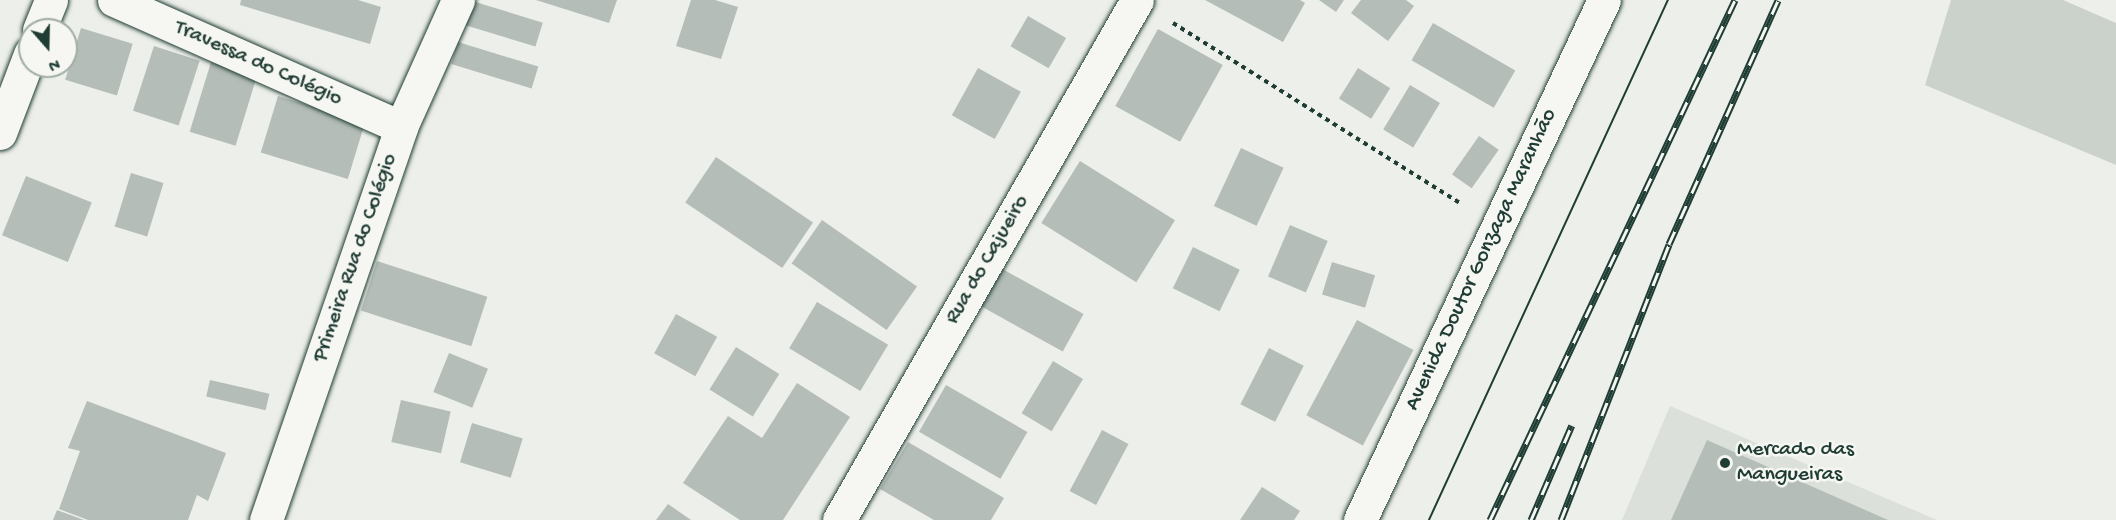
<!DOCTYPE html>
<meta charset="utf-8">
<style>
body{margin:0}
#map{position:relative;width:2116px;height:520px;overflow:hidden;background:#edefea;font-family:"Gochi Hand",sans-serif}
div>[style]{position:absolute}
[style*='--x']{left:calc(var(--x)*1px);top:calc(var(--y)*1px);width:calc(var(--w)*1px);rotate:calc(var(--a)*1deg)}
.built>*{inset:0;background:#dce0db}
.green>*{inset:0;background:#cbd2cc}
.building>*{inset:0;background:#b4bdb8;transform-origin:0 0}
.path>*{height:4px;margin-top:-2px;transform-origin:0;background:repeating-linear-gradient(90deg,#1f3d34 0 4.5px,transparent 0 9px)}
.roads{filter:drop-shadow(0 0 2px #1f3d34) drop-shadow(0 0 2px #1f3d34)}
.minor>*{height:33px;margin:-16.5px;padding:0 16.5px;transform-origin:16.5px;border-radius:16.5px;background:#f6f6f2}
.tram>*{height:1.5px;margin:-0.75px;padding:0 0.75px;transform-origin:0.75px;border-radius:0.75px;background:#1f3d34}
.rail>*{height:7px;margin-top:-3.5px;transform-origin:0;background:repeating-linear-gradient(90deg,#f6f6f2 0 14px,#1f3d34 0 28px);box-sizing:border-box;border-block:2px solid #1f3d34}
.dots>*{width:16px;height:16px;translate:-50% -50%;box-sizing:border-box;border:3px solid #f6f6f2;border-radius:50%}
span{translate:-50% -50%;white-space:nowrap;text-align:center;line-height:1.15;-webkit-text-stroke:5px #f6f6f2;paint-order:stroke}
.street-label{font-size:22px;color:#1f3d34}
.poi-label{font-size:22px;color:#1f3d34}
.left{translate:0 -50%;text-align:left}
.north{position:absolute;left:18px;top:18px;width:60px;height:60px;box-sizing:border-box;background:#f6f6f2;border:2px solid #a0aca6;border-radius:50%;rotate:160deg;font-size:16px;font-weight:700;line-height:24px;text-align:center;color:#1f3d34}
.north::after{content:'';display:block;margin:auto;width:21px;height:27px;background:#1f3d34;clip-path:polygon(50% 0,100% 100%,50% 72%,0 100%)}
</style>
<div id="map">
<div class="built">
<div style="clip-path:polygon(1670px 406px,1937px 520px,1622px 520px)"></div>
</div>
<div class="green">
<div style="clip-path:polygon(1951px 0,2063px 0,2116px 23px,2116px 165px,1925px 85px)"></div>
</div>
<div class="building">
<div style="clip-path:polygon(241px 0,358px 0,381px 7px,370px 44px,240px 5px)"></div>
<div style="clip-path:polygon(536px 0,617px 0,609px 23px)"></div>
<div style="clip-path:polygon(691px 0,715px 0,738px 7px,721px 59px,676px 46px)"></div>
<div style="clip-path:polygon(1205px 0,1300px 0,1305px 3px,1283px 42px)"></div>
<div style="clip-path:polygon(1319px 0,1344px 0,1336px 12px)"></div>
<div style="clip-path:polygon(1361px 0,1406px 0,1414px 6px,1388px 41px,1351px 13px)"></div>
<div style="left:472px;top:1px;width:74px;height:25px;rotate:17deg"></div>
<div style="left:1028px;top:16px;width:44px;height:35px;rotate:30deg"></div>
<div style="left:1433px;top:23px;width:95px;height:43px;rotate:30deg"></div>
<div style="left:81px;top:28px;width:54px;height:54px;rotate:17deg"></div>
<div style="left:1158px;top:29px;width:74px;height:88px;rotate:29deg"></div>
<div style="left:458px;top:42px;width:84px;height:23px;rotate:17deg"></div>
<div style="left:154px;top:46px;width:48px;height:68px;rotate:18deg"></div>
<div style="left:211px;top:62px;width:48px;height:73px;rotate:17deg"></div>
<div style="left:978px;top:68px;width:49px;height:54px;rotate:29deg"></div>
<div style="left:1358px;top:68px;width:38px;height:36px;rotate:32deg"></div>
<div style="left:1410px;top:85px;width:35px;height:52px;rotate:31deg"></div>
<div style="left:278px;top:96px;width:91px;height:59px;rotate:17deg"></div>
<div style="left:1479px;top:136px;width:24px;height:47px;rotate:35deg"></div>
<div style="left:1241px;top:148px;width:47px;height:64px;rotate:25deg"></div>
<div style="left:716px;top:157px;width:117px;height:55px;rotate:34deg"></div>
<div style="left:1080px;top:161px;width:112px;height:73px;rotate:32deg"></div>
<div style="left:131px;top:173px;width:34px;height:56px;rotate:17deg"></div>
<div style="left:26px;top:176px;width:71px;height:64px;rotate:22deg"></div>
<div style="left:822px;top:220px;width:116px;height:53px;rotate:35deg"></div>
<div style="left:1290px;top:225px;width:41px;height:56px;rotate:23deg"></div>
<div style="left:1193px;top:247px;width:52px;height:46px;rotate:26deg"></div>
<div style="left:377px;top:261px;width:116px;height:52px;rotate:18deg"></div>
<div style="left:1332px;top:262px;width:45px;height:34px;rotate:17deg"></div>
<div style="left:997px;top:266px;width:99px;height:43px;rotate:29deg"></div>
<div style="left:817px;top:302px;width:83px;height:54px;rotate:31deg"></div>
<div style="left:676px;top:314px;width:47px;height:45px;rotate:29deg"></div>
<div style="left:1357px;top:320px;width:64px;height:108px;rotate:28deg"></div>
<div style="left:736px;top:347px;width:51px;height:50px;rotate:32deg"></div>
<div style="left:1269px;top:348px;width:39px;height:63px;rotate:27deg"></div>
<div style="left:449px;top:353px;width:42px;height:42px;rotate:22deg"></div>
<div style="left:1053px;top:361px;width:35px;height:61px;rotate:31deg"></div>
<div style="left:210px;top:380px;width:61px;height:17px;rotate:13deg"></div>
<div style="clip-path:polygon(797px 383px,850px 417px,783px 520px,740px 520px,683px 483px,728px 416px,762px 438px)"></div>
<div style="left:946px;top:385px;width:94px;height:54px;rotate:30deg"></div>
<div style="left:401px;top:400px;width:51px;height:43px;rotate:13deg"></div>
<div style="clip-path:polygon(87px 401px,226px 453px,208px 501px,197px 495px,188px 520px,88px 520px,59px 509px,80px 451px,68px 448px)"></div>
<div style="left:472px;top:423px;width:53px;height:41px;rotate:17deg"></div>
<div style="left:1102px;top:430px;width:30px;height:69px;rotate:28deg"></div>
<div style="clip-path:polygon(1707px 440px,1888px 520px,1671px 520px)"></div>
<div style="clip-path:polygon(908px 442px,1004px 498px,991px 520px,934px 520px,880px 489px)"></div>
<div style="clip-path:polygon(1262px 487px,1300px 511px,1294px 520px,1240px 520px)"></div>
<div style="clip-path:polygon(668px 504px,691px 520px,656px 520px)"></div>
<div style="clip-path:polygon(57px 510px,84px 520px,53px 520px)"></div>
</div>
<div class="path">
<div style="--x:1173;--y:23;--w:341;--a:32.1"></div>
</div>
<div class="roads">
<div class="minor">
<div style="--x:114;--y:0;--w:314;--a:23.9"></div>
<div style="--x:39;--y:30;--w:32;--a:-68"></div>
<div style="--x:0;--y:133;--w:85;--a:-69.2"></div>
<div style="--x:266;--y:520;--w:416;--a:-71"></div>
<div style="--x:401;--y:127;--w:139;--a:-65.8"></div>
<div style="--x:839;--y:520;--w:599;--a:-60.18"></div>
<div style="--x:1360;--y:520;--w:574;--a:-64.86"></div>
</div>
</div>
<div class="tram">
<div style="--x:1429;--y:520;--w:572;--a:-65.32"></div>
</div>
<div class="rail">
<div style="--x:1490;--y:520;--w:575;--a:-64.77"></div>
<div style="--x:1531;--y:520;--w:103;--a:-66.7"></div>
<div style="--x:1561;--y:520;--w:296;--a:-68.6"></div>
<div style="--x:1669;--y:244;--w:267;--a:-65.9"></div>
</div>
<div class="dots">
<div style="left:1725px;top:463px;background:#1f3d34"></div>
</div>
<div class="street-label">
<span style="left:258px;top:64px;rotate:24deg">Travessa do Colégio</span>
<span style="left:356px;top:258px;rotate:-71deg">Primeira Rua do Colégio</span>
<span style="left:988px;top:260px;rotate:-60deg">Rua do Cajueiro</span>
<span style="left:1482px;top:260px;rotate:-65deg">Avenida Doutor Gonzaga Maranhão</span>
</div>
<div class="poi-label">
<span class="left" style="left:1737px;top:463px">Mercado das<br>Mangueiras</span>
</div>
<div class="north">N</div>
</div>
